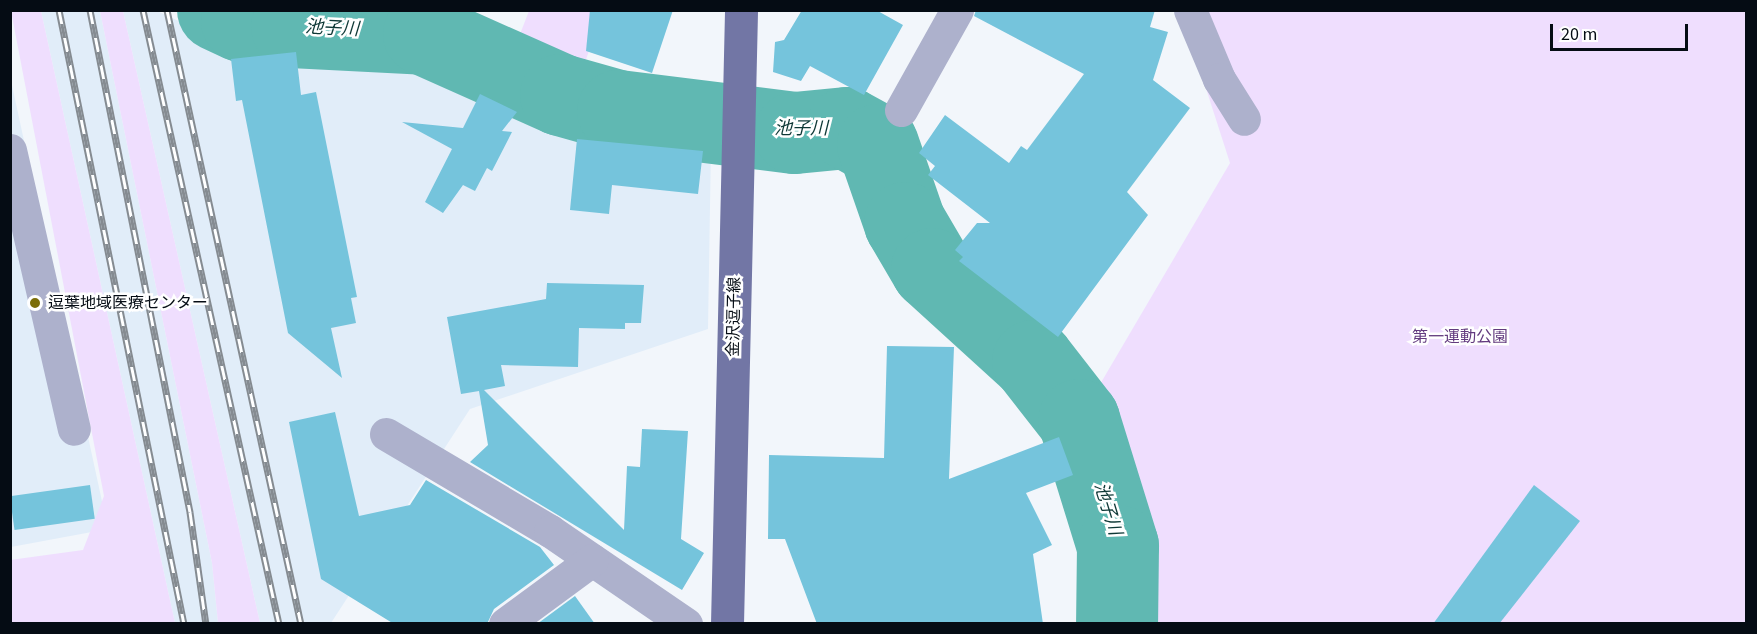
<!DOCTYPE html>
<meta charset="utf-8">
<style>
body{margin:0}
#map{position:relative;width:1757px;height:634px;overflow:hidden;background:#f2f6fb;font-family:"Source Sans 3","Noto Sans JP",sans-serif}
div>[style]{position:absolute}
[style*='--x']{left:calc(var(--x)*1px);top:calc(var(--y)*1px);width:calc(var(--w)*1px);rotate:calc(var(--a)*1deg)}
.built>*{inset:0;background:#e1edf9}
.green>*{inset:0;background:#efdefe}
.river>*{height:82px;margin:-41px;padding:0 41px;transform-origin:41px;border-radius:41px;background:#60b8b2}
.building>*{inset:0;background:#75c4dc;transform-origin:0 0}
.minor>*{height:33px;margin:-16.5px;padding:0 16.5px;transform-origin:16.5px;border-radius:16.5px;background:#adb1cc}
.major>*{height:33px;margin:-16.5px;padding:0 16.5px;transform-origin:16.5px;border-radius:16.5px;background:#7276a5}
.rail>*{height:7px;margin-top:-3.5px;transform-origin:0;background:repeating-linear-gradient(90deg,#fff 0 14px,#858b91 0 28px);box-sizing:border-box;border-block:2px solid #858b91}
.dots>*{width:16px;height:16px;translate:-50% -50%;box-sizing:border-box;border:3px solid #fff;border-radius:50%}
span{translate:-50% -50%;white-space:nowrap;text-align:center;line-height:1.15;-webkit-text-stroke:5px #fff;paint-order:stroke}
.poi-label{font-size:16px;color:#050c14}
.left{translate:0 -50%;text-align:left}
.street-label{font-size:16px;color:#050c14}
.park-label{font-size:16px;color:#633b7f}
.water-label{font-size:18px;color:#0e3836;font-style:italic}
.frame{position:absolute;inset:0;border:12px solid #050c14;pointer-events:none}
.scale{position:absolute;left:1550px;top:24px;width:138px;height:27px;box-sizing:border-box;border:3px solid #050c14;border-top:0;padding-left:8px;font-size:18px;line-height:21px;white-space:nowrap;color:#050c14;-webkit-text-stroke:4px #fff;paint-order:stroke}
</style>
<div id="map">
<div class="built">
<div style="clip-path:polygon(41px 11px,100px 11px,212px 563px,218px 623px,175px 623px)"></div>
<div style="clip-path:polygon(123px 11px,157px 11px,222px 41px,417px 53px,517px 103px,591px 127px,711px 146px,708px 329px,470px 409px,331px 623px,260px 623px)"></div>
<div style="clip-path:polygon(10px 76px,108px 529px,11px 547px,10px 547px)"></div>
</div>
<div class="green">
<div style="clip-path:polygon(11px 11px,41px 11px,175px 623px,11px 623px,10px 560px,83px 550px,104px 496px)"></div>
<div style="clip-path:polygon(100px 11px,123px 11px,260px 623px,218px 623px,212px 563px)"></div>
<div style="clip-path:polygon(529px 11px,603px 11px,583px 68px,515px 47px)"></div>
<div style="clip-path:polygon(1181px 11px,1746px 11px,1746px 623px,1118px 623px,1079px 420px,1230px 163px)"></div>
</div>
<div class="river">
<div style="--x:218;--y:10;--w:26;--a:25"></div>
<div style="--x:242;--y:21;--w:50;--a:6.8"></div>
<div style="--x:292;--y:27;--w:132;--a:3"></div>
<div style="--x:424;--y:34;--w:150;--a:24"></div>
<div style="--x:561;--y:95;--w:59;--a:15.7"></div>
<div style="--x:618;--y:111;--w:178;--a:7.1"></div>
<div style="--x:795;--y:133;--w:52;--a:-5.5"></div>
<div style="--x:847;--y:128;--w:35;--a:29"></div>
<div style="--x:878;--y:145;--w:83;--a:70.9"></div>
<div style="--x:905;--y:223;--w:53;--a:59.6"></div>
<div style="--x:932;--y:269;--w:137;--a:42.3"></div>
<div style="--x:1033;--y:361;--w:75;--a:52.1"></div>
<div style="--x:1079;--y:420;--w:132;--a:72.8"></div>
<div style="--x:1118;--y:546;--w:78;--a:90.7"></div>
</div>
<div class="building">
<div style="clip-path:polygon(590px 10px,673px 10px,652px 73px,586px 51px)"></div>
<div style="clip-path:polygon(802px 10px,876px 10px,903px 25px,864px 95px,810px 66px,801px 81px,773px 72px,775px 42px,784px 40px)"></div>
<div style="clip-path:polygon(976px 10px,1155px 10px,1150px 27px,1168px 32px,1153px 80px,1190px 108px,1127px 192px,1148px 215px,1058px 337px,959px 261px,963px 257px,955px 250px,977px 223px,990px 223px,928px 175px,935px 166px,919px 153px,945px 115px,1009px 163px,1021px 146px,1027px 150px,1084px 74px,974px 16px)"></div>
<div style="clip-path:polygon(296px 52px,301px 95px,316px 92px,357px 297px,351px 298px,356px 323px,331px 328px,342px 378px,288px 333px,242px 100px,236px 101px,231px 59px)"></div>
<div style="clip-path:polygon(480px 94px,517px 112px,502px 131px,512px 132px,492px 171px,487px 168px,475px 191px,463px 185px,443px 213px,425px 202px,452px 149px,402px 122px,463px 128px)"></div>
<div style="clip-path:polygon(577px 139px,703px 151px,698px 194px,612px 185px,609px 214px,570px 210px)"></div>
<div style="clip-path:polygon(547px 283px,644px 285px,641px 323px,625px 323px,625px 329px,579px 328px,578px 367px,501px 365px,505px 386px,484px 390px,624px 530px,627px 466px,640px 467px,642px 429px,688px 431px,681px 539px,704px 553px,682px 590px,470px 462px,488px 445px,479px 391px,461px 394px,447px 317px,546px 299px)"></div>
<div style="clip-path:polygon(887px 346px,954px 347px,949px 479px,1059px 437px,1073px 475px,1026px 493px,1052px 545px,1033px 554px,1043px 624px,817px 624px,785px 539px,768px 539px,769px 455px,884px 458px)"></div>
<div style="clip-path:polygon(335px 412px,359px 516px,410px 505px,426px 480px,540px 547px,554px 565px,494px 609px,487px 624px,394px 624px,321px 579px,289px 422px)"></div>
<div style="left:90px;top:485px;width:34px;height:81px;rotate:82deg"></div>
<div style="clip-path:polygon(1534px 485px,1580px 521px,1499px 624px,1433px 624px)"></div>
<div style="clip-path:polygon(575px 596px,595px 624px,537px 624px)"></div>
</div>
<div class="minor">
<div style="--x:1190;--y:10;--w:75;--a:67.2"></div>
<div style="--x:1219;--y:79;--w:47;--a:58"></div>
<div style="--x:901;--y:110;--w:115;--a:-60.8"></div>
<div style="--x:10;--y:150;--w:286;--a:77.1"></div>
<div style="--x:386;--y:434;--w:191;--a:30.6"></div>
<div style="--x:550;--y:531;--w:165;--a:34.4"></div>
<div style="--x:505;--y:624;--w:108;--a:-36.3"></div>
</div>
<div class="major">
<div style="--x:727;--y:624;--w:614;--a:-88.69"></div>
</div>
<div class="rail">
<div style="--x:59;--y:10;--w:627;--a:78.49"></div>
<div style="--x:90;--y:10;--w:512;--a:78.73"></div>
<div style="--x:190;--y:512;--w:113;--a:81.9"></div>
<div style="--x:143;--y:10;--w:629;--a:77.51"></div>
<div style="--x:167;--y:10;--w:628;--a:77.69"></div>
</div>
<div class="dots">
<div style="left:35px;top:303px;background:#7b6d08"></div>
</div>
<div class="poi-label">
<span class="left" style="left:48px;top:303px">逗葉地域医療センター</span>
</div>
<div class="street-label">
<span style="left:734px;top:317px;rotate:-89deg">金沢逗子線</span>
</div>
<div class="park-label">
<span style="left:1460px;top:337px">第一運動公園</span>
</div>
<div class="water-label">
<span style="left:332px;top:29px;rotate:3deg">池子川</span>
<span style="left:801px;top:129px">池子川</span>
<span style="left:1107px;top:509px;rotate:73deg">池子川</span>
</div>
<div class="frame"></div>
<div class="scale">20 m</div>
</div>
